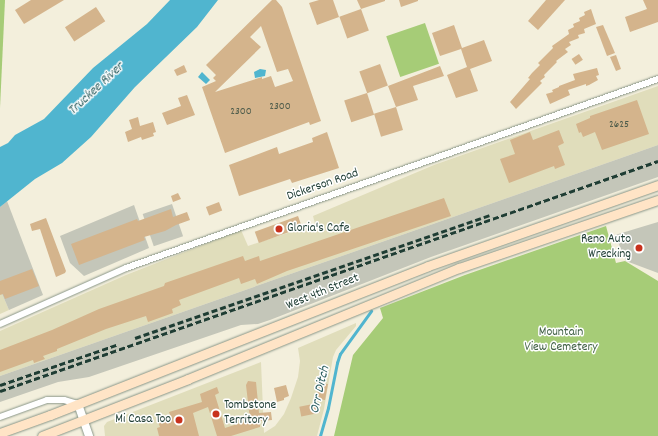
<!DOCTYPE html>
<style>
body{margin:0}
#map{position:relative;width:658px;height:436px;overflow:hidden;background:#f3efdc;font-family:Dekko,sans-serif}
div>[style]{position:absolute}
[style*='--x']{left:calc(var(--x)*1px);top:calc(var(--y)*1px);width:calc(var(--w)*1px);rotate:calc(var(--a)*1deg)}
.built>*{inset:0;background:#e0ddbb}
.industrial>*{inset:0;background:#c4c6b9;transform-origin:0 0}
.green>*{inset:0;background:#a6cc77;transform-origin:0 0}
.water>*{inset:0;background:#50b5cf}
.stream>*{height:2.5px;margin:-1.25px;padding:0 1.25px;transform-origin:1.25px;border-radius:1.25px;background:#50b5cf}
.building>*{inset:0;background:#d4b48c;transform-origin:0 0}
.roads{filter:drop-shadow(0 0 1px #899688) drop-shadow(0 0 1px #899688)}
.minor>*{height:6px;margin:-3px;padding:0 3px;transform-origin:3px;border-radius:3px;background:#fff}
.tertiary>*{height:8px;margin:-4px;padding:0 4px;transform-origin:4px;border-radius:4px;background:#fff}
.secondary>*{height:9px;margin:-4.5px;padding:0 4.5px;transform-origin:4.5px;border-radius:4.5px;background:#ffe4c6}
.rail>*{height:2.5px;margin-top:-1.25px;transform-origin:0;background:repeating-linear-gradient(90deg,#1f3d34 0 6px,transparent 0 9px)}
.dots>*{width:11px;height:11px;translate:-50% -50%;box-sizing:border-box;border:2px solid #fff;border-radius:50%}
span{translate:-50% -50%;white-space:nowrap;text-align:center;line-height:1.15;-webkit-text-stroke:3px #fff;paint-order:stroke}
.number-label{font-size:11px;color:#4c5b4a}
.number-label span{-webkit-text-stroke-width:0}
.street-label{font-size:13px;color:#1f3d34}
.poi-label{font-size:13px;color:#1f3d34}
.left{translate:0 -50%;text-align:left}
.right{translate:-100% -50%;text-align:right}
.park-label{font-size:13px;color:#416145}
.water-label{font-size:14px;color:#2e6162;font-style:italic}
</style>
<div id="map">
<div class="built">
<div style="clip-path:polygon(658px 86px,658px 145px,0 376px,0 331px,126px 275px,241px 230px,248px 246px,315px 224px,313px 216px,434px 165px)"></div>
<div style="clip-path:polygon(0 289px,9px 310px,0 314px)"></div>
<div style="clip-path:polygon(356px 323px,356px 326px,336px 350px,333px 357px,324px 409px,317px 436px,105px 436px,104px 426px,107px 422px,261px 362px,264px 433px,275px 426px,284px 414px,291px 398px,298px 377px,300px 361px,298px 348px)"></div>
</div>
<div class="industrial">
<div style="clip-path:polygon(658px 145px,658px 177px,431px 257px,270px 320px,258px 324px,241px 325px,89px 377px,58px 382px,0 402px,0 376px)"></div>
<div style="clip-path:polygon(7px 201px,43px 295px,9px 310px,0 289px,0 207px)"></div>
<div style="left:172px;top:204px;width:34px;height:31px;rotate:71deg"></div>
<div style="clip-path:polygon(134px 205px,149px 248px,84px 276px,70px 263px,60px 236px)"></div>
<div style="clip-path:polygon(658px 222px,658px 273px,626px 261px,615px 235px)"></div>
</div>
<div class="green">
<div style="clip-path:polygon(0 0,5px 0,0 108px)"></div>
<div style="left:425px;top:23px;width:43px;height:41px;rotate:71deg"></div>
<div style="clip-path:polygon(606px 226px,616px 263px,625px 261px,658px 281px,658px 436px,334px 436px,353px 355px,383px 318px,380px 308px,465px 275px)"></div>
</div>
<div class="water">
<div style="clip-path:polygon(170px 0,218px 0,197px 27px,135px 87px,91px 137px,62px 163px,35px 179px,0 207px,0 147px,8px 143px,15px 135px,44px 119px,93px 68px,147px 24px)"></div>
<div style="clip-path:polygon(260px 69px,266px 70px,265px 76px,255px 78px,254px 72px)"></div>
<div style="clip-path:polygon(202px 72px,210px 80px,206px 84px,198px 77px)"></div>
</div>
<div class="stream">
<div style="--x:320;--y:436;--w:29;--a:-74"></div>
<div style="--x:328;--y:408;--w:46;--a:-78.7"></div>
<div style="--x:337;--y:363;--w:9;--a:-72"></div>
<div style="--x:340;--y:354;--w:53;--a:-54.2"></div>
</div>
<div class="building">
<div style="clip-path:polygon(31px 0,64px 0,24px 24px,15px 10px)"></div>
<div style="clip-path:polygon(evenodd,272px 0,276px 0,282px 7px,321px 121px,310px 125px,309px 122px,225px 153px,202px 87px,216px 81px,213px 78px,216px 75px,206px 65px,272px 0,261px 26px,277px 72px,288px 69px,293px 81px,275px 87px,271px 76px,262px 79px,262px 77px,215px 92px,261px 47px,250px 37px,261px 26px)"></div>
<div style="clip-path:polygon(319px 0,333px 0,339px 17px,317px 25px,309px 3px)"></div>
<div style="clip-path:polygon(357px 0,385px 0,385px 1px,361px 9px)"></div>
<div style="clip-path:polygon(399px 0,418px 0,418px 1px,401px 7px)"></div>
<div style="clip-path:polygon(546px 0,565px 0,538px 30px,528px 21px)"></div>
<div style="clip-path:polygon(643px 0,658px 0,658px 22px,630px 32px,625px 17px,647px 9px)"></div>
<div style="left:96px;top:7px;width:17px;height:37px;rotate:57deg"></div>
<div style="left:361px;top:9px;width:23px;height:23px;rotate:70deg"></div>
<div style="clip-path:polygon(591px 9px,596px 24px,584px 29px,585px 33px,578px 35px,579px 38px,569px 42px,571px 45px,565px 49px,568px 52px,556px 61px,557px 62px,544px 75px,545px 77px,540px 81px,542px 83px,516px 109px,510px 102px,530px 79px,528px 78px,532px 73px,540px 65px,538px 63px,553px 48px,552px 46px,569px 34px,568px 30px,574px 27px,573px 24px,580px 21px,579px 18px,585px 15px,584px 12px)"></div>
<div style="clip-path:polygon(454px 25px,462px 48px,484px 40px,492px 61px,470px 69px,478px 91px,456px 98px,447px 75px,467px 67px,461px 49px,440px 56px,432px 33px)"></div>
<div style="clip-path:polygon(603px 25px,615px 53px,607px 56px,596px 27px)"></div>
<div style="left:579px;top:54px;width:7px;height:9px;rotate:56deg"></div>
<div style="clip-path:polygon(616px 55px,621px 69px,616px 71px,610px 57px)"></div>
<div style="left:380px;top:64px;width:23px;height:22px;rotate:70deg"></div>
<div style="clip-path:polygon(184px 65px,187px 72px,177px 76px,174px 70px)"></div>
<div style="clip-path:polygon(440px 66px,444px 76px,413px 86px,418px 100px,396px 107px,388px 86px)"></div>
<div style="clip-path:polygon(597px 68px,599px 75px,596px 76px,598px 80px,589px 85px,586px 86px,586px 84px,568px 90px,570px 95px,550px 104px,546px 94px,553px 92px,552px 90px,559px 87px,559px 86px,575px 80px,573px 74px)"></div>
<div style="left:367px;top:93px;width:23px;height:24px;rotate:72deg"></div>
<div style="clip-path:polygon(187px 95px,195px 115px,167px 125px,162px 113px,181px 106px,178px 98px)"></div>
<div style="clip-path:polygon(637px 100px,649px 134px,602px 150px,595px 132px,583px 137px,581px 132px,579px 133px,576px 124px,590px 118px,590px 116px)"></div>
<div style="left:396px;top:107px;width:24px;height:23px;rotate:73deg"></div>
<div style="clip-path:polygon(138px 117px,140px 126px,153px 122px,156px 132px,153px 133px,154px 136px,142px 140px,141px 137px,128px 142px,125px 132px,132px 129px,129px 120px)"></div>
<div style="clip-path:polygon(559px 130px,564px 143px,558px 146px,565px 165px,555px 169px,554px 166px,509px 183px,500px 159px,515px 154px,510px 140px,530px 132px,533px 140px)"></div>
<div style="clip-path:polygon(327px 132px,339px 168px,292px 183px,290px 179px,239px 196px,229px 165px,277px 147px,279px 154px,313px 142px,312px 138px)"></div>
<div style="clip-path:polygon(178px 193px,181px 199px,173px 202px,171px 196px)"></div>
<div style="clip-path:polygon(444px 198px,451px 216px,287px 271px,257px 284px,255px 279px,241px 284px,239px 278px,179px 300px,181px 305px,172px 309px,173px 313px,148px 322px,146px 316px,106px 329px,57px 349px,57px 351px,43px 356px,45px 359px,34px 363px,33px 360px,0 372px,0 350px,52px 330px,99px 309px,164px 286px,165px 283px,243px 256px,245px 261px,259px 256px,260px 261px)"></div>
<div style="left:219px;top:202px;width:9px;height:14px;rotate:69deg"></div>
<div style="clip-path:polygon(171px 209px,173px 217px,187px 212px,190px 220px,176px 225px,165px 231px,144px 237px,145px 240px,79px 265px,71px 244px,137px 219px,138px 221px)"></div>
<div style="left:298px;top:216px;width:12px;height:46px;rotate:70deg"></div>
<div style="clip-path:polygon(46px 218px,66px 271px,65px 273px,56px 277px,40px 229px,32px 231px,30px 224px)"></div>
<div style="clip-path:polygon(32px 269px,39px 286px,5px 299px,3px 294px,0 295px,0 281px)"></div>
<div style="clip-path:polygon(248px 381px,256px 382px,259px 413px,271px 412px,272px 420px,260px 421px,260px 427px,231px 436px,217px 436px,208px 407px,193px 413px,199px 436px,159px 436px,157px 428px,160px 427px,158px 422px,171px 418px,169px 412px,202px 402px,200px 394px,217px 387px,219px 393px,215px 395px,225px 428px,250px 420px,246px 385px)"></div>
<div style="clip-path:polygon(318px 383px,328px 384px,325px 400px,317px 399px)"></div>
<div style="clip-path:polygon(286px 385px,289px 396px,284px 398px,284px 400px,277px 402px,274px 388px)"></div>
<div style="left:318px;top:403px;width:10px;height:19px;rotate:79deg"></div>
</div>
<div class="roads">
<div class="minor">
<div style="--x:0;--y:324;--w:138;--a:-24"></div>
<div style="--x:126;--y:268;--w:565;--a:-19.56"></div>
<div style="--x:0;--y:417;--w:50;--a:-19.9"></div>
<div style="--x:47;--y:400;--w:17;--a:0"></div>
<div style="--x:64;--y:400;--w:15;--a:16"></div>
</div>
<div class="tertiary">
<div style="--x:78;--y:404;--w:34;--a:71"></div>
</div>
<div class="secondary">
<div style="--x:0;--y:433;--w:53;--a:-19.8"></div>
<div style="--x:50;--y:415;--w:406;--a:-21.5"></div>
<div style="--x:428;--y:266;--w:244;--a:-19.4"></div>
<div style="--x:42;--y:436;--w:157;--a:-21.3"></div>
<div style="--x:188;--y:379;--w:293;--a:-22.3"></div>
<div style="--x:459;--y:268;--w:210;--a:-18.9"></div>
</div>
</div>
<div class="rail">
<div style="--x:135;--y:338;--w:376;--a:-19.1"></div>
<div style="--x:0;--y:385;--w:123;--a:-19"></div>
<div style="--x:0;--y:391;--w:697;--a:-19.27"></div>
</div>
<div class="dots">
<div style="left:279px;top:229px;background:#c8321e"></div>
<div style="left:639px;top:248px;background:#c8321e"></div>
<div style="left:216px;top:414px;background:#c8321e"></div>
<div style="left:179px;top:420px;background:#c8321e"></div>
</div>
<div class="number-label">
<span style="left:280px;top:107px">2300</span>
<span style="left:241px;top:112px">2300</span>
<span style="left:619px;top:125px">2625</span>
</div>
<div class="street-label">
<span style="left:323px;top:186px;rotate:-19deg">Dickerson Road</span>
<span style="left:323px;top:293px;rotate:-22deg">West 4th Street</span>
</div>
<div class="poi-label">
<span class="left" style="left:287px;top:229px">Gloria's Cafe</span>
<span class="right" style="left:631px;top:248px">Reno Auto<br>Wrecking</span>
<span class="left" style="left:224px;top:414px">Tombstone<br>Territory</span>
<span class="right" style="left:171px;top:420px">Mi Casa Too</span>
</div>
<div class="park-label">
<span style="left:561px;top:341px">Mountain<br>View Cemetery</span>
</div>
<div class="water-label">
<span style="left:96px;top:89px;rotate:-43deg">Truckee River</span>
<span style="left:320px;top:390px;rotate:-77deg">Orr Ditch</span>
</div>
</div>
